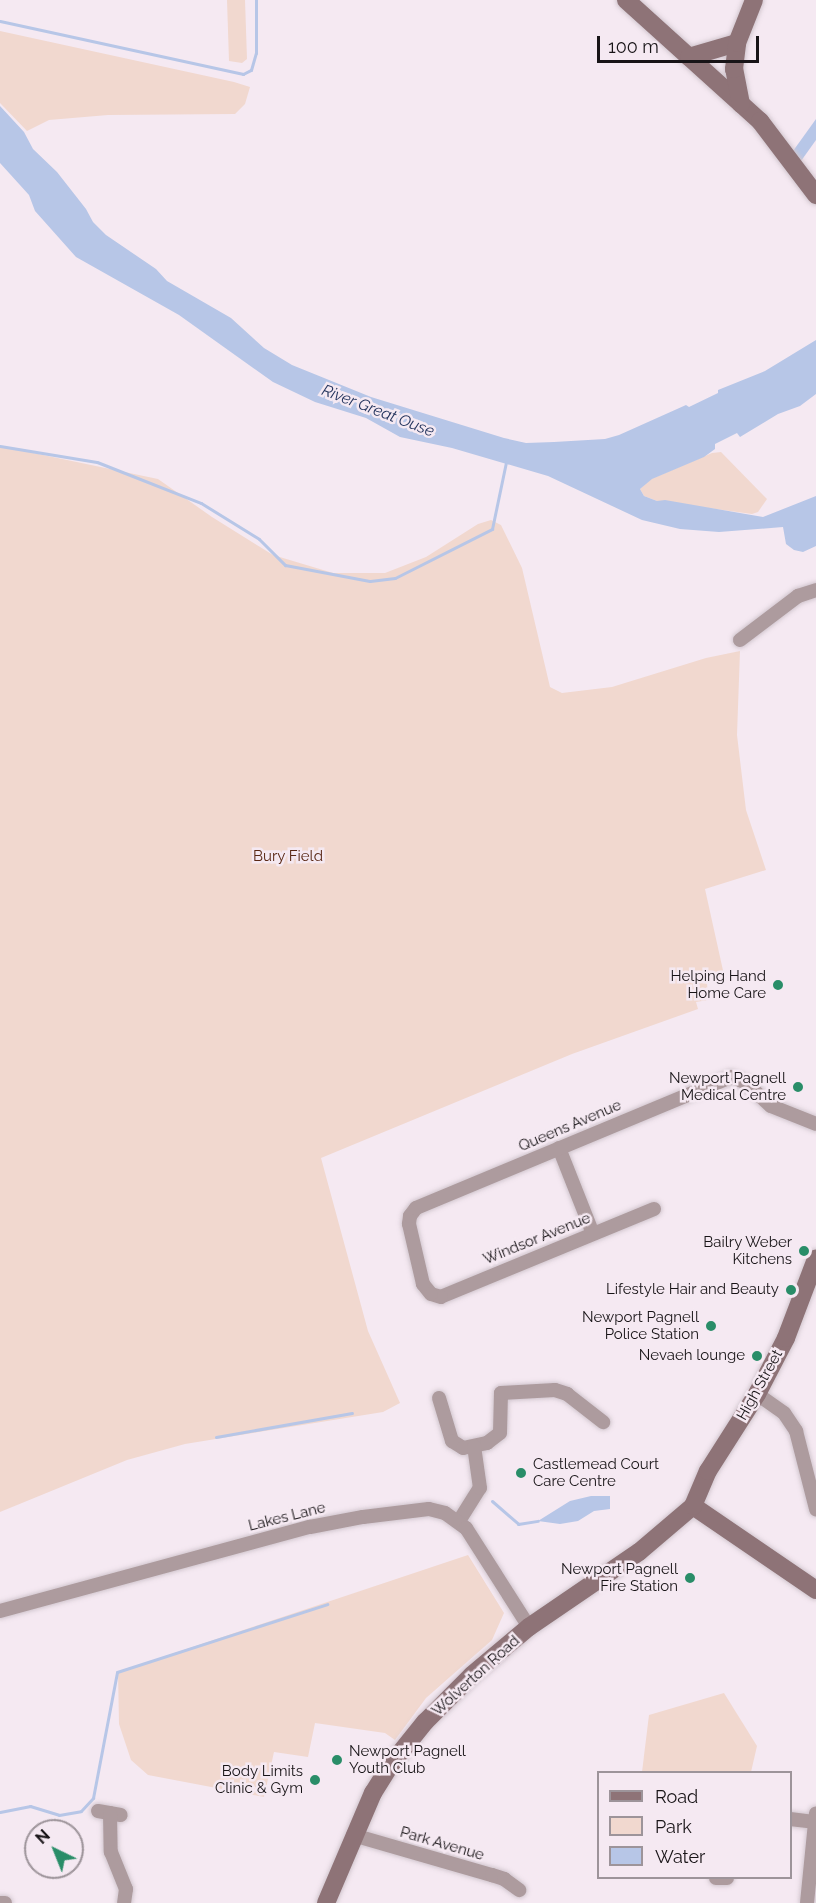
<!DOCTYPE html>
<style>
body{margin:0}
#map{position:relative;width:816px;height:1903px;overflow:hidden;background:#f5e9f2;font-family:Raleway,sans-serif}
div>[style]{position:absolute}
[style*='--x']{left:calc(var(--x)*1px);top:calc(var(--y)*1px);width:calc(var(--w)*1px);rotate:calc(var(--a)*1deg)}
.green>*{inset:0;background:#f1d8cf}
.water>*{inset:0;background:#b7c6e7}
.stream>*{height:3px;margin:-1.5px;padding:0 1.5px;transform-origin:1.5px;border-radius:1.5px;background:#b7c6e7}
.roads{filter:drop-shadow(0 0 2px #d2c7cf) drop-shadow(0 0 2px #d2c7cf)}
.street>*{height:14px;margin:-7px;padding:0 7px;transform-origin:7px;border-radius:7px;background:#ad9b9e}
.secondary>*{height:18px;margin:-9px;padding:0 9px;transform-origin:9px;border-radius:9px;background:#8e7377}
.dots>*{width:16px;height:16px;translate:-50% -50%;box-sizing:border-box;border:3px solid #f5e9f2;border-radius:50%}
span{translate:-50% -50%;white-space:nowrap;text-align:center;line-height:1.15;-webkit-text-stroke:5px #f5e9f2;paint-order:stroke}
.park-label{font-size:15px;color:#592714}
.poi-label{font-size:15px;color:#181417}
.right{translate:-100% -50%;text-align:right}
.left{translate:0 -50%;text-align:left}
.street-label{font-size:15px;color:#181417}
.water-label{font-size:16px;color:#1e2f59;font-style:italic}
.legend{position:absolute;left:597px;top:1771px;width:195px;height:108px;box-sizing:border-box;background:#f5e9f2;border:2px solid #9d949a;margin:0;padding:8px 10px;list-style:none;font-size:18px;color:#181417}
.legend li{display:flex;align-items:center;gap:12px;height:30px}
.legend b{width:30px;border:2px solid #9d949a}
.north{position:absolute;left:24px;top:1819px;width:60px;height:60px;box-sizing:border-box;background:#f5e9f2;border:2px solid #9d949a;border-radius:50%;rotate:317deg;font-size:16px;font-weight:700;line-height:24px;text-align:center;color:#181417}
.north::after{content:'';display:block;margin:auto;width:21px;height:27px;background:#298d68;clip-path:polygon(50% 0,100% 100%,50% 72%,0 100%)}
.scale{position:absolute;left:597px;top:36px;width:162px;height:27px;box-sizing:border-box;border:3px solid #181417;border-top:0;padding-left:8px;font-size:18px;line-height:21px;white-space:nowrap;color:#181417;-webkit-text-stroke:4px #f5e9f2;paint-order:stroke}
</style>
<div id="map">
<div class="green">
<div style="clip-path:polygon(227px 0,245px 0,247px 59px,242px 63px,229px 61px)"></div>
<div style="clip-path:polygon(0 31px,234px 82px,250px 87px,245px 104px,235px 114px,108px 115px,49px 120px,27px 131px,0 103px)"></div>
<div style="clip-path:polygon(0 446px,158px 479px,212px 517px,273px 555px,333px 573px,385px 573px,426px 557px,478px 524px,491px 520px,501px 525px,522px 568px,550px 687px,562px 693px,612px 687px,706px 658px,740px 651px,737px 735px,746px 810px,766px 870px,705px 889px,724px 975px,707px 983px,708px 1000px,696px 1002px,698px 1009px,572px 1054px,321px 1158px,368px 1331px,400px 1403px,383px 1412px,185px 1444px,127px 1460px,0 1512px)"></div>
<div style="clip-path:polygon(721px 452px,767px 499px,758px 512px,752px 514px,657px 501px,644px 496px,640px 489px,651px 479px,712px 453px)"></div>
<div style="clip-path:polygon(468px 1555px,504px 1613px,492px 1640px,426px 1698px,395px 1740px,385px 1733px,315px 1723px,308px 1757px,274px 1752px,264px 1797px,148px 1775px,131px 1760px,119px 1724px,118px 1672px)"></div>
<div style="clip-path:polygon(724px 1693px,757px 1746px,751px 1772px,642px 1772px,649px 1715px)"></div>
</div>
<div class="water">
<div style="clip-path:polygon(0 106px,24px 132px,33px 149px,57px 172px,86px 209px,93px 222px,106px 235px,156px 269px,167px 281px,231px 318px,264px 348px,292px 365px,371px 397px,504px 438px,526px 443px,554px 442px,605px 439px,619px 435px,686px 405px,689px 407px,718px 393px,718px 390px,765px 371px,816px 340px,816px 394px,800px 406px,778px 414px,740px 437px,737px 433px,715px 444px,715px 449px,704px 457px,652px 479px,640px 489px,644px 496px,657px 501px,665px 500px,763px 517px,816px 496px,816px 546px,803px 552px,794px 550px,786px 544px,783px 527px,719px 532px,680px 529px,642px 520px,548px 476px,452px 448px,400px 437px,366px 418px,315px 402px,273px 382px,179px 315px,76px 257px,35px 211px,29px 195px,0 163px)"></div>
<div style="clip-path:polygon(816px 119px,816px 140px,801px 161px,793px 151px)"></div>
<div style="clip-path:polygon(591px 1496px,610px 1496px,610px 1509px,594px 1511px,578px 1521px,560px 1524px,538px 1521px,570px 1501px)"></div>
</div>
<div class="stream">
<div style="--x:0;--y:21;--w:249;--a:12.3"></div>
<div style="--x:243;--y:74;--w:9;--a:-27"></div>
<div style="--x:251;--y:70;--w:18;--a:-74"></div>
<div style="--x:256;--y:53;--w:53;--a:-90"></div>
<div style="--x:0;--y:446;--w:98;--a:9.4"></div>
<div style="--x:97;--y:462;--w:112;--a:21.5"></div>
<div style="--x:201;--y:503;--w:68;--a:31.8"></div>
<div style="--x:259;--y:539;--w:37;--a:45"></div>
<div style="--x:285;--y:565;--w:86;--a:10.7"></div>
<div style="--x:370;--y:581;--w:25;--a:-7"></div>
<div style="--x:395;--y:578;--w:109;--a:-26.8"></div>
<div style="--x:492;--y:529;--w:68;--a:-78.2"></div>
<div style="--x:216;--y:1437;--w:138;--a:-10"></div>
<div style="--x:492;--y:1501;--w:35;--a:41"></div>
<div style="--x:518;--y:1524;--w:20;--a:-9"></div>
<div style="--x:0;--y:1812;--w:31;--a:-11"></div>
<div style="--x:30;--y:1806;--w:30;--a:17"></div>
<div style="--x:59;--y:1815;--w:22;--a:-10"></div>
<div style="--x:81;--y:1811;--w:18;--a:-47"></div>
<div style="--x:93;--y:1798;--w:128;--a:-79.2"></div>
<div style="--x:117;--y:1672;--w:221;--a:-17.9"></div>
</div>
<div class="roads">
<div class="street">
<div style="--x:740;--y:640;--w:73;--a:-37.2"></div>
<div style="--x:798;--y:596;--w:19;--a:-18"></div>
<div style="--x:559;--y:1148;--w:92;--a:68.4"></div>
<div style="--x:654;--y:1209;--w:230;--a:157.6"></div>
<div style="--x:441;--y:1297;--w:10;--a:-163"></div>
<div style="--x:431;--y:1294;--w:13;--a:-129"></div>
<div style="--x:423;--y:1284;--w:62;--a:-103.1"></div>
<div style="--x:409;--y:1224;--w:8;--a:-83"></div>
<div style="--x:410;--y:1216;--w:10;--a:-53"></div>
<div style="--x:416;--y:1208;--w:341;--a:-22.6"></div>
<div style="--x:731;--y:1077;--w:15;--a:20"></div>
<div style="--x:745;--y:1082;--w:35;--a:43"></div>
<div style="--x:771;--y:1106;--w:48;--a:21.8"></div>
<div style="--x:757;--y:1394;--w:33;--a:35"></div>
<div style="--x:784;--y:1413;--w:22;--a:56"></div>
<div style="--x:796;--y:1431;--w:81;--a:75.6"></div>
<div style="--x:439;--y:1398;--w:45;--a:73.2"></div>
<div style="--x:452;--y:1441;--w:13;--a:32"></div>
<div style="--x:463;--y:1448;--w:25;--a:-12"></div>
<div style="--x:487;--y:1443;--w:16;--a:-38"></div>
<div style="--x:500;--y:1433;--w:40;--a:-88.6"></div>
<div style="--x:501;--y:1393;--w:54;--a:-3.2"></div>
<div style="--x:555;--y:1390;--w:13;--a:18"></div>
<div style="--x:567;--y:1394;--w:46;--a:37.9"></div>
<div style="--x:459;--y:1521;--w:39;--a:-58"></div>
<div style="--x:480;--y:1488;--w:42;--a:-98.1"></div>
<div style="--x:0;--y:1611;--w:321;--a:-15.2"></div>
<div style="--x:310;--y:1527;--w:54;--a:-10.7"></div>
<div style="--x:363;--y:1517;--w:66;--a:-6.9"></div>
<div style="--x:429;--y:1509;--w:16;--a:14"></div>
<div style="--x:445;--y:1513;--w:26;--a:36"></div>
<div style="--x:466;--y:1528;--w:117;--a:57.5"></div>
<div style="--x:98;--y:1811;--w:23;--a:10"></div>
<div style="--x:110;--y:1813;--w:39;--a:89"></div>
<div style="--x:111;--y:1852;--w:40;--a:68"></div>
<div style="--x:126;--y:1889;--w:14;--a:98"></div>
<div style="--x:790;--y:1819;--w:24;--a:7"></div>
<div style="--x:353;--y:1835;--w:145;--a:16.1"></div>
<div style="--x:492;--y:1875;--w:13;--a:18"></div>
<div style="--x:504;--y:1879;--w:19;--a:36"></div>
<div style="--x:716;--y:1878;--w:11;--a:0"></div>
<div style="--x:0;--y:1903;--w:5;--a:0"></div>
<div style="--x:807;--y:1903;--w:90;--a:-84.3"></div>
</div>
<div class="secondary">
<div style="--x:626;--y:0;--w:181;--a:42.1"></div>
<div style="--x:760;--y:121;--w:93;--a:52.9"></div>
<div style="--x:689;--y:57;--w:50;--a:-16.3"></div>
<div style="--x:741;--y:104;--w:36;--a:-101"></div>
<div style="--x:734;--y:69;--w:26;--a:-83"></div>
<div style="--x:737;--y:43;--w:46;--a:-68.4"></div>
<div style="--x:693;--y:1506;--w:149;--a:34.3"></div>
<div style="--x:326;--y:1903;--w:120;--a:-66.9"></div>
<div style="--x:373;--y:1793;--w:36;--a:-58"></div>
<div style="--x:392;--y:1763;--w:53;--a:-51.2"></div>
<div style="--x:425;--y:1722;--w:66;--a:-45"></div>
<div style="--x:472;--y:1675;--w:75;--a:-40.1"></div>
<div style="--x:529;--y:1627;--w:133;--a:-34.3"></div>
<div style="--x:639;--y:1552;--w:71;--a:-40.4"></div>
<div style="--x:693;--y:1506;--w:38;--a:-67"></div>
<div style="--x:708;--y:1471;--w:91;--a:-57.5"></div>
<div style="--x:757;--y:1394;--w:63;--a:-62.6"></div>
<div style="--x:786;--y:1338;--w:85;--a:-69.2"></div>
</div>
</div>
<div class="dots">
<div style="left:778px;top:985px;background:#298d68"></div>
<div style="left:798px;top:1087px;background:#298d68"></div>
<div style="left:804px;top:1251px;background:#298d68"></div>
<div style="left:791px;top:1290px;background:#298d68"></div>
<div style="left:711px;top:1326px;background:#298d68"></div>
<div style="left:757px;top:1356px;background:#298d68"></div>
<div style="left:521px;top:1473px;background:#298d68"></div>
<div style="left:690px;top:1578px;background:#298d68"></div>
<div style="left:337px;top:1760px;background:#298d68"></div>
<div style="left:315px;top:1780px;background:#298d68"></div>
</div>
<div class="park-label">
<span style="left:288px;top:857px">Bury Field</span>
</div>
<div class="poi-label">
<span class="right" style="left:766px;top:985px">Helping Hand<br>Home Care</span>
<span class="right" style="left:786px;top:1087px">Newport Pagnell<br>Medical Centre</span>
<span class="right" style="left:792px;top:1251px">Bailry Weber<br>Kitchens</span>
<span class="right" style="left:779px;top:1290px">Lifestyle Hair and Beauty</span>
<span class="right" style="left:699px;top:1326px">Newport Pagnell<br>Police Station</span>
<span class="right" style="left:745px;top:1356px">Nevaeh lounge</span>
<span class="left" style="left:533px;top:1473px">Castlemead Court<br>Care Centre</span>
<span class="right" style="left:678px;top:1578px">Newport Pagnell<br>Fire Station</span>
<span class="left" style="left:349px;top:1760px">Newport Pagnell<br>Youth Club</span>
<span class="right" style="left:303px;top:1780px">Body Limits<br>Clinic &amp; Gym</span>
</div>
<div class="street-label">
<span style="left:570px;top:1126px;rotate:-23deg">Queens Avenue</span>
<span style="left:537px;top:1239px;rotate:-22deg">Windsor Avenue</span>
<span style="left:760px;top:1385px;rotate:-61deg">High Street</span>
<span style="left:287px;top:1517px;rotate:-14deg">Lakes Lane</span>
<span style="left:476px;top:1676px;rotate:-42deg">Wolverton Road</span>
<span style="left:442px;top:1844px;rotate:16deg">Park Avenue</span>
</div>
<div class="water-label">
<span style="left:378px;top:411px;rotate:21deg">River Great Ouse</span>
</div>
<ul class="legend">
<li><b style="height:8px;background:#8e7377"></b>Road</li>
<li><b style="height:16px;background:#f1d8cf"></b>Park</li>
<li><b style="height:16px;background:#b7c6e7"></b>Water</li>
</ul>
<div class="north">N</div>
<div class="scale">100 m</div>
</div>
